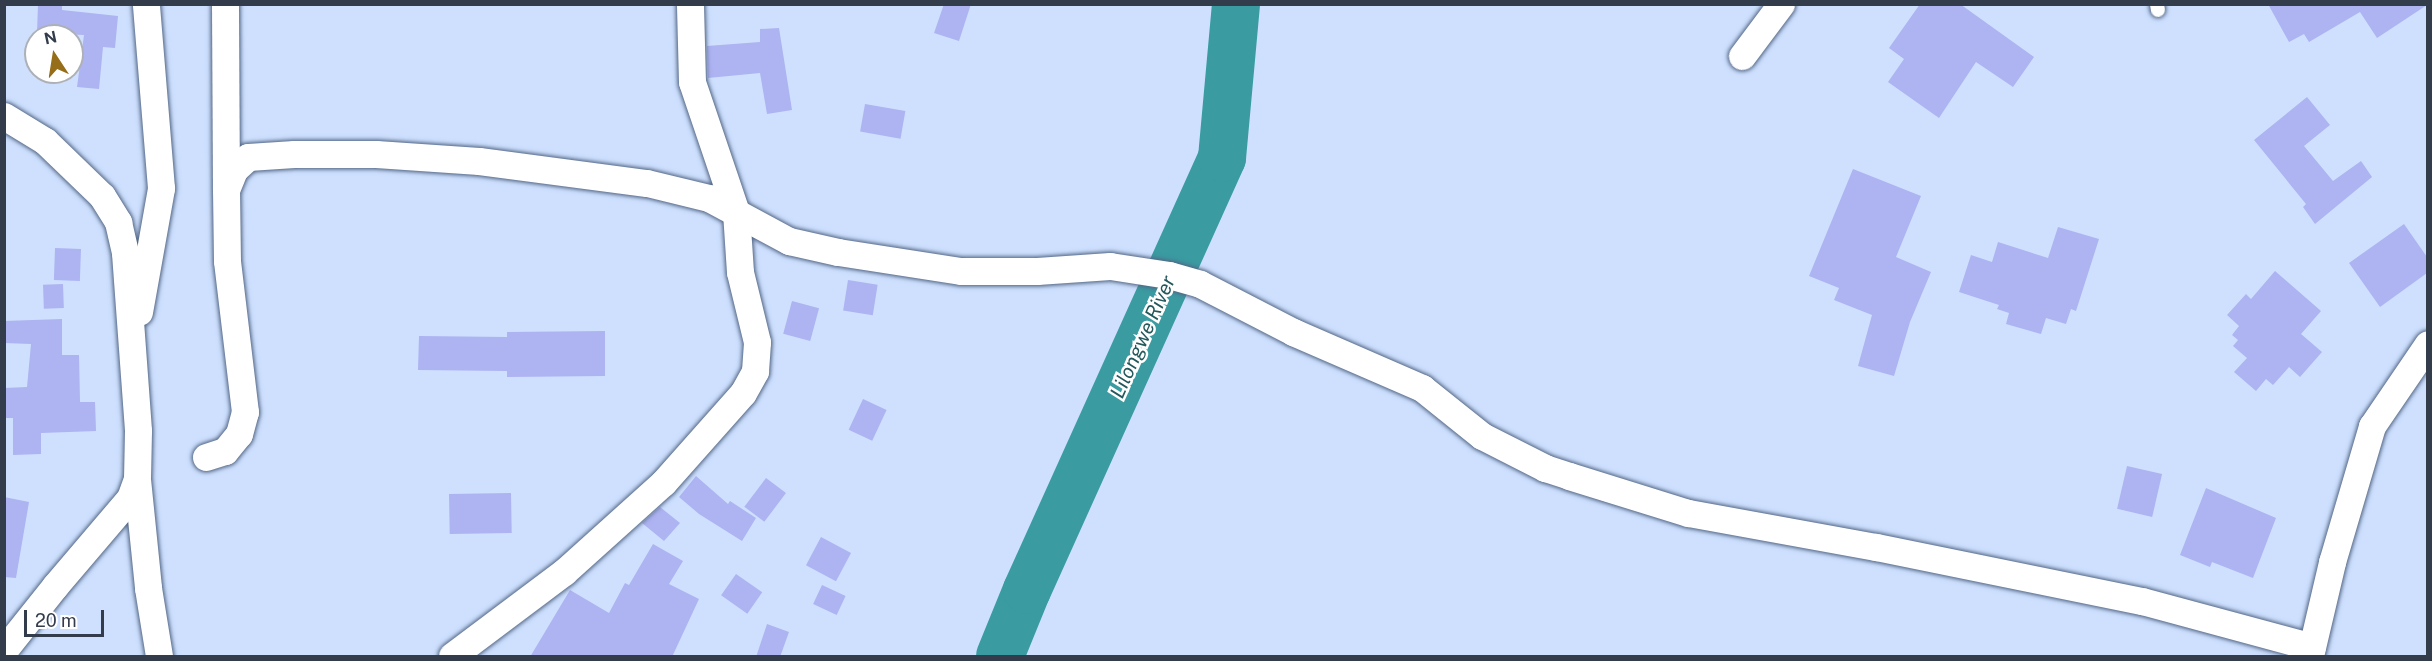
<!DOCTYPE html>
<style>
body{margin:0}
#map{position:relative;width:2432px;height:661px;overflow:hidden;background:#cee0fe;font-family:"Public Sans",sans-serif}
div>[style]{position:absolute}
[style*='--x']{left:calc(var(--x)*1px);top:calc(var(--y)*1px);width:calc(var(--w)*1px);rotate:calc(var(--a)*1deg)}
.river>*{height:48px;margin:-24px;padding:0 24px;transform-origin:24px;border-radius:24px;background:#3a9ba1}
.building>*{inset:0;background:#aeb3f2;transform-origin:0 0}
.roads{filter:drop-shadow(0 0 2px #526686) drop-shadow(0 0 2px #526686)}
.service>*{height:14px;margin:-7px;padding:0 7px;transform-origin:7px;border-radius:7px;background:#fff}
.minor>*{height:27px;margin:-13.5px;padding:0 13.5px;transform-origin:13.5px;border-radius:13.5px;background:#fff}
span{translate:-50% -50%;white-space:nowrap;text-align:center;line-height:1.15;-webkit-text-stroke:5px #fff;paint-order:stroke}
.water-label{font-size:20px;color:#23595c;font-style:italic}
.frame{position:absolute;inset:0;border:6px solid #333c4b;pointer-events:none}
.north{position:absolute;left:24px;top:24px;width:60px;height:60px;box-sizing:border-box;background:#fff;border:2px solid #adb1b7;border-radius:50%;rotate:348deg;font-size:16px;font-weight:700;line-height:24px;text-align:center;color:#333c4b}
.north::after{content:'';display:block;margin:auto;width:21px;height:27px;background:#966e19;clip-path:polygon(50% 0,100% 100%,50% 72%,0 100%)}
.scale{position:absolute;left:24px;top:610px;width:80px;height:27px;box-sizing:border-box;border:3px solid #333c4b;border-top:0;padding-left:8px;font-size:18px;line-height:21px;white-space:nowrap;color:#333c4b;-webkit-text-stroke:4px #fff;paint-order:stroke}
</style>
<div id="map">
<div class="river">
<div style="--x:1000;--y:656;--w:71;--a:-67.8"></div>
<div style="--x:1027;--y:590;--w:474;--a:-65.7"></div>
<div style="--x:1222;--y:158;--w:155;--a:-84.8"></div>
</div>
<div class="building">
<div style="clip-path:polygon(38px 4px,62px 4px,62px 10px,118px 16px,115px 48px,103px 47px,99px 89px,77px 87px,84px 35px,37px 33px)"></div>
<div style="clip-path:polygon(944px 4px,971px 4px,959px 41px,934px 33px)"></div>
<div style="clip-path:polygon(1920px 4px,1960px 4px,2034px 57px,2013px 87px,1976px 62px,1939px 118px,1888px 82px,1904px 59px,1889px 48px)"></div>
<div style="clip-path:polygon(2268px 4px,2427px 4px,2427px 5px,2377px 38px,2360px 12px,2309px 42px,2304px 34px,2289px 42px)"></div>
<div style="clip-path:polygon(779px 28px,792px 110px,767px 114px,760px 73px,708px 78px,707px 46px,760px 42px,760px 29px)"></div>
<div style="clip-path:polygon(2307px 97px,2330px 125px,2304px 146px,2333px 181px,2361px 161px,2372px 177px,2315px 224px,2303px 207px,2306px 204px,2254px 140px)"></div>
<div style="left:865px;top:104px;width:41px;height:28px;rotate:10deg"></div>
<div style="clip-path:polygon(1853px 169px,1921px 196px,1896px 257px,1931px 272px,1910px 322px,1894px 376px,1858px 366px,1872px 315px,1834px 300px,1839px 288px,1809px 276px)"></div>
<div style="clip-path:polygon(2404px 224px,2427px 257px,2427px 273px,2380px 307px,2349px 263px)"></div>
<div style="clip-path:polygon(2058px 227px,2099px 239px,2076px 311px,2071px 309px,2066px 324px,2046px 318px,2041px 334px,2006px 324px,2009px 313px,1997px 309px,1999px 305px,1959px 292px,1971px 255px,1992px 262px,1998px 242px,2048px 258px)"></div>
<div style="left:55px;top:248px;width:26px;height:32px;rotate:2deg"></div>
<div style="clip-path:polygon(2275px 271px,2321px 311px,2301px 334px,2322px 352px,2300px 377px,2289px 367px,2273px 385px,2266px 379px,2256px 391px,2234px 372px,2247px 358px,2233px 346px,2238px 340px,2232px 335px,2239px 326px,2227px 315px,2246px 294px,2251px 299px)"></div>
<div style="left:848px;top:280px;width:30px;height:31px;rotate:9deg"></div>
<div style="left:63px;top:284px;width:24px;height:20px;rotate:88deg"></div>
<div style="left:792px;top:301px;width:28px;height:34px;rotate:15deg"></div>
<div style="clip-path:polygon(62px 319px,62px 355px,79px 355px,80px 402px,95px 402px,96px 431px,41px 433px,41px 454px,13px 455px,13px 418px,4px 418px,4px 388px,27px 387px,31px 344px,4px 343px,4px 321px)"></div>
<div style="clip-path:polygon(605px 331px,605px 376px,507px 377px,507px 371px,418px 370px,419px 336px,507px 337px,507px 332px)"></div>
<div style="left:863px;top:399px;width:26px;height:34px;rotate:25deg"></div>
<div style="left:2127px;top:466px;width:36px;height:44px;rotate:13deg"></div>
<div style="clip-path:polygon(696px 476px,728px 504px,730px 501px,756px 518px,742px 541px,699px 514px,679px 497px)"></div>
<div style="left:766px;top:478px;width:25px;height:36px;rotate:37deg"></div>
<div style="clip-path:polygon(2206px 488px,2276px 518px,2253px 578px,2212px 562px,2210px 567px,2180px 555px)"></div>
<div style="left:511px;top:493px;width:40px;height:62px;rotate:89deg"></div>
<div style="clip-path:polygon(4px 497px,29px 502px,16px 578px,4px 577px)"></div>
<div style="clip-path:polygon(660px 507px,680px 523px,664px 541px,642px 523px)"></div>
<div style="left:821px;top:537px;width:34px;height:32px;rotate:28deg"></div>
<div style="clip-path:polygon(653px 544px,683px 561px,669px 584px,699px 599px,672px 657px,530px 657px,570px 590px,609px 613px,625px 583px,629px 585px)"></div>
<div style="left:736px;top:574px;width:32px;height:26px;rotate:35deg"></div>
<div style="left:822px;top:585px;width:26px;height:21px;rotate:25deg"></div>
<div style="clip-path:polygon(767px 624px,789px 632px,780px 657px,756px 657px)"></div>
</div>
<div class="roads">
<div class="service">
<div style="--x:2157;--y:4;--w:6;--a:81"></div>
</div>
<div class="minor">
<div style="--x:225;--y:4;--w:185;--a:89.7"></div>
<div style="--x:1742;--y:56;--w:65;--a:-53.1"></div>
<div style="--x:4;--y:116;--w:48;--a:31.4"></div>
<div style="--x:45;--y:141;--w:79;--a:44"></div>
<div style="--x:102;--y:196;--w:31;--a:58"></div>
<div style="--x:118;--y:222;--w:32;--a:77"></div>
<div style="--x:125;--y:253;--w:178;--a:85.8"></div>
<div style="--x:138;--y:431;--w:48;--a:91.2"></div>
<div style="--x:137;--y:479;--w:110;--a:84.2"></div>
<div style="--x:148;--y:588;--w:69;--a:80.8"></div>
<div style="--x:139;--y:312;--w:126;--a:-79.9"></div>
<div style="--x:161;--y:188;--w:185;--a:-94.7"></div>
<div style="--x:206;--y:457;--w:20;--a:-18"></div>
<div style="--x:225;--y:451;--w:22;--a:-51"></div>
<div style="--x:239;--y:434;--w:23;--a:-75"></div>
<div style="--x:245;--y:412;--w:152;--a:-96.8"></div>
<div style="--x:227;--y:261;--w:71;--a:-90.8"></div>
<div style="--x:226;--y:190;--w:22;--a:-68"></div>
<div style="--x:234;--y:170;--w:19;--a:-43"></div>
<div style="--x:248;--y:157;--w:46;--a:-3.7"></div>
<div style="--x:294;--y:154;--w:82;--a:0"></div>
<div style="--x:376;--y:154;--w:103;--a:3.9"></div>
<div style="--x:479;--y:161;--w:169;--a:7.5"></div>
<div style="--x:647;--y:183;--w:64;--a:13.6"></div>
<div style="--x:709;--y:198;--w:91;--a:28.3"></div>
<div style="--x:789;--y:241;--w:50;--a:12.7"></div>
<div style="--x:838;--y:252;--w:124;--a:8.8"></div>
<div style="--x:961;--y:271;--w:76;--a:0"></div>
<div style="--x:1037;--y:271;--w:73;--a:-3.9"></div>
<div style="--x:1110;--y:266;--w:60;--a:8.7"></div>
<div style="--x:1169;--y:275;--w:32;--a:16"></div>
<div style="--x:1200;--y:284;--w:105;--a:27.3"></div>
<div style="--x:1293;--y:332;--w:141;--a:23.5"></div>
<div style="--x:1422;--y:388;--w:77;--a:38.7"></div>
<div style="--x:1482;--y:436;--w:71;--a:26.9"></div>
<div style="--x:1545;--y:468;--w:25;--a:18"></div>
<div style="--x:1569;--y:476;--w:125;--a:17.3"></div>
<div style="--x:1688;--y:513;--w:191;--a:10.3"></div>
<div style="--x:1876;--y:547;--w:271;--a:11.5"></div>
<div style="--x:2142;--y:601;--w:176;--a:15.1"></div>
<div style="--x:4;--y:650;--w:82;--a:-51.4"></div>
<div style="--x:55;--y:586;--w:116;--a:-49.6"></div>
<div style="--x:130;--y:498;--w:20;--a:-70"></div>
<div style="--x:452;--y:656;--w:140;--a:-36.9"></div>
<div style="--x:564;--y:572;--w:133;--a:-42"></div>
<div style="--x:663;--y:483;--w:120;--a:-48.4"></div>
<div style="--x:743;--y:393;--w:25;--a:-61"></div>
<div style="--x:755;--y:371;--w:29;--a:-86"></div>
<div style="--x:757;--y:342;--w:72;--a:-103.7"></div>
<div style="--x:740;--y:272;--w:60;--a:-93.8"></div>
<div style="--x:736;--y:212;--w:137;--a:-108.7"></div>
<div style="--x:692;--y:82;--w:78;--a:-91.5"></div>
<div style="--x:2310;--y:656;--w:97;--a:-76.8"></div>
<div style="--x:2332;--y:562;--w:142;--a:-73.6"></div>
<div style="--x:2372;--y:426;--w:99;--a:-55.7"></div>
</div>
</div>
<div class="water-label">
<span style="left:1143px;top:337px;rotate:-66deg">Lilongwe River</span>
</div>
<div class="frame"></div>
<div class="north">N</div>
<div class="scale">20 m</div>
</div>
